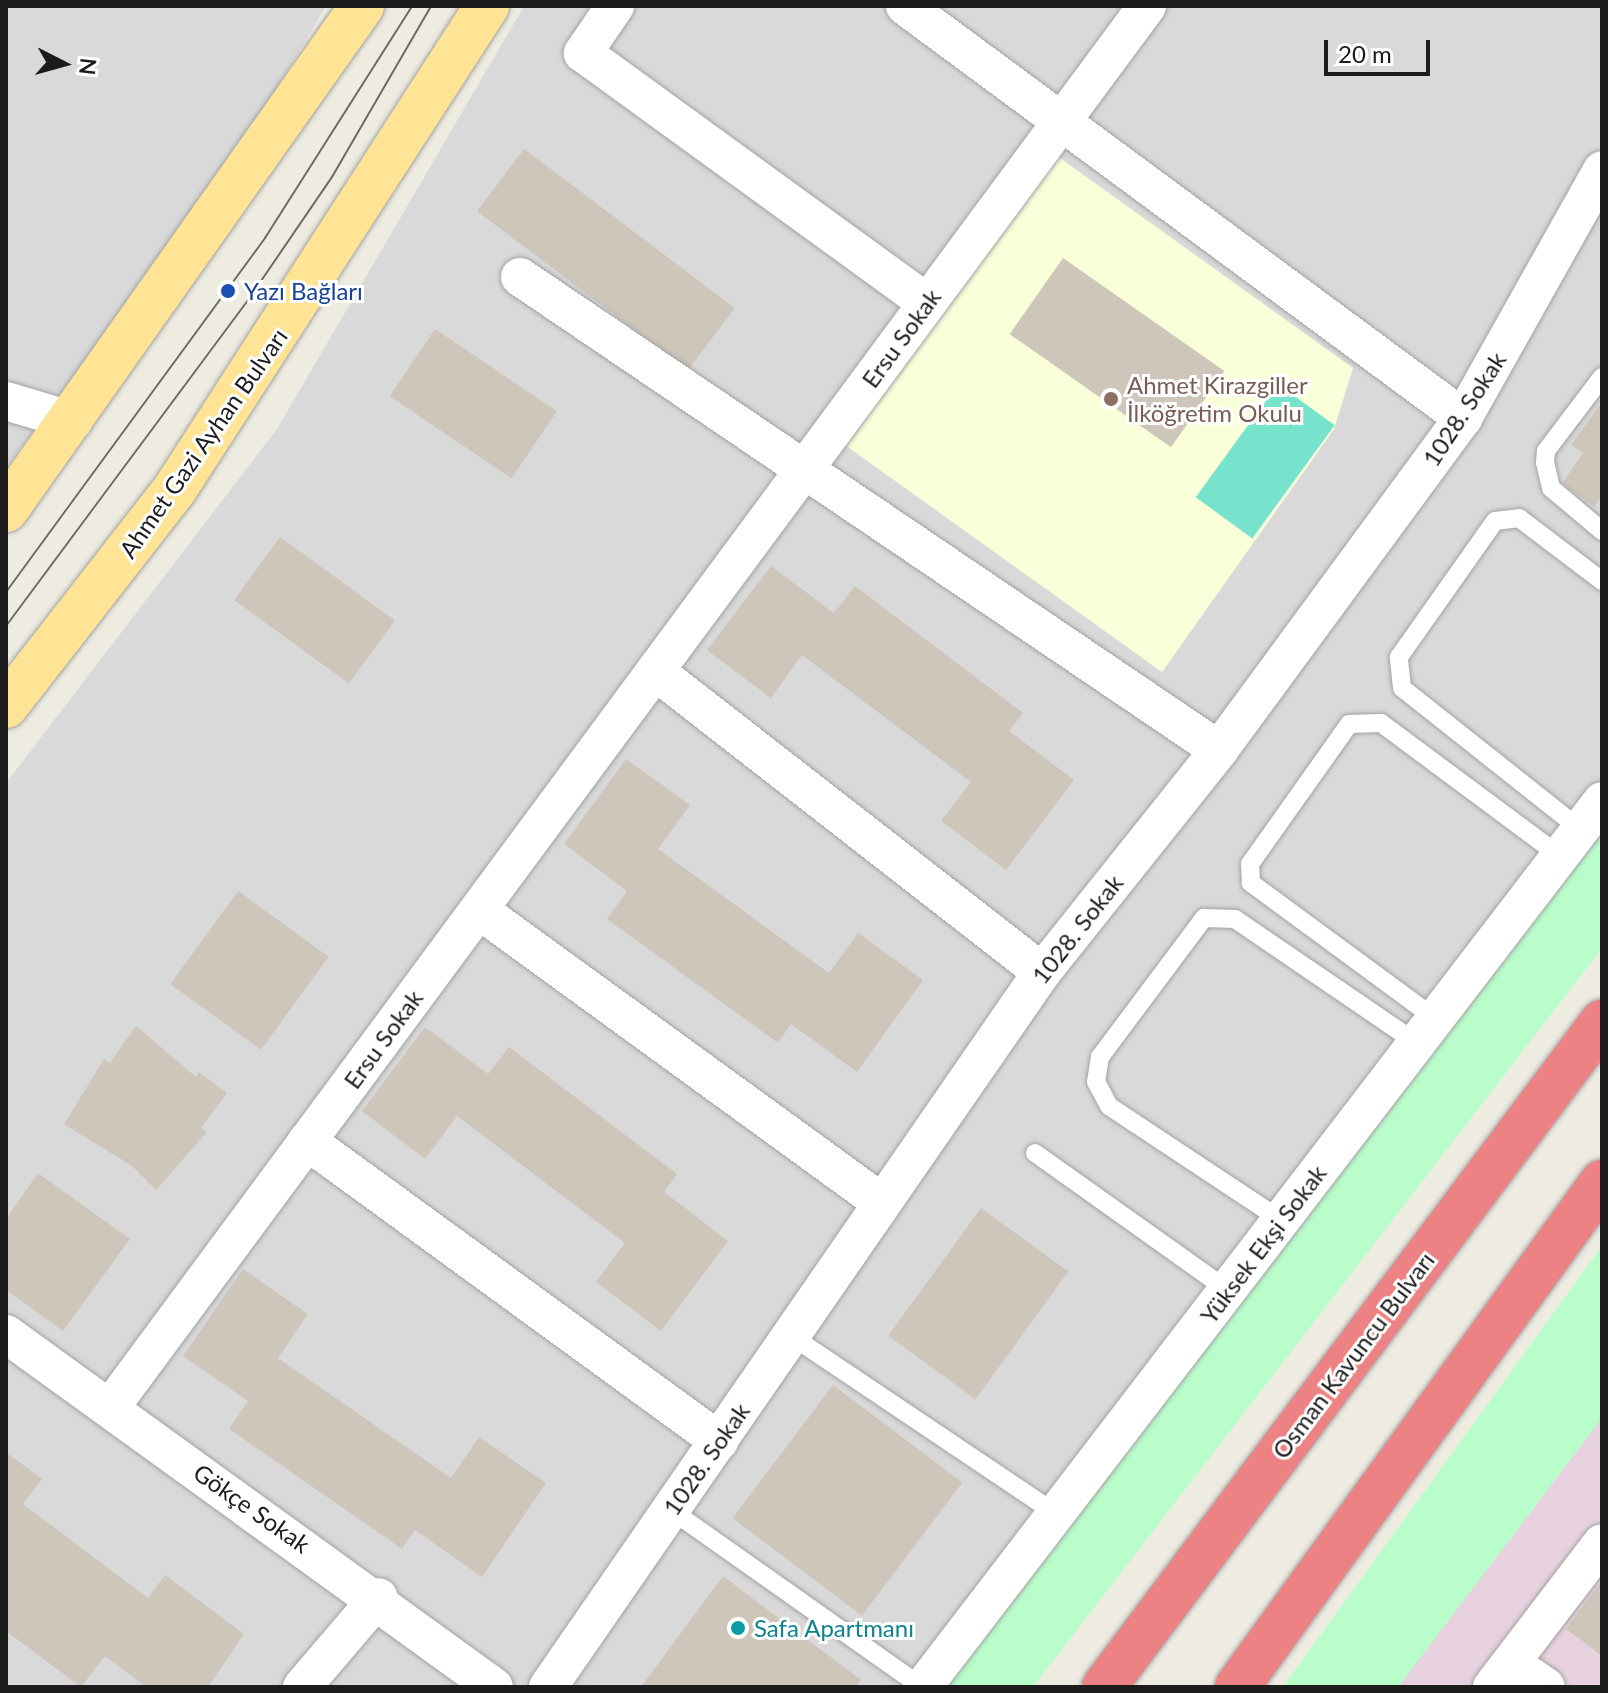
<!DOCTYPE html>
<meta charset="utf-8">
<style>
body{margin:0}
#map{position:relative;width:1608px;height:1693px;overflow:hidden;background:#eeece1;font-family:Lato,sans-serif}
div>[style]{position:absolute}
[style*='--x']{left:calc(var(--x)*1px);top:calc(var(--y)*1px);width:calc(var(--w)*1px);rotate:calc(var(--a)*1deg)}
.residential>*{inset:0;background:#dad9d9}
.industrial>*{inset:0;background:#e8d2e0}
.education>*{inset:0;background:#f8ffd9}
.park>*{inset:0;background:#b9fdcb}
.pitch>*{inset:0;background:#78e3cd;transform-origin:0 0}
.building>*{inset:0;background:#cec6ba;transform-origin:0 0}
.roads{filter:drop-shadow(0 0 2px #a3a3a3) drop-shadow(0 0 2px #a3a3a3)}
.lane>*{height:18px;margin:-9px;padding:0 9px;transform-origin:9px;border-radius:9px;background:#fff}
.street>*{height:38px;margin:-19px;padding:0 19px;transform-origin:19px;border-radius:19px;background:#fff}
.primary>*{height:44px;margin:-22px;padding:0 22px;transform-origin:22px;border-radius:22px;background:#ffe495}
.highway>*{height:44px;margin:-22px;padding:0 22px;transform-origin:22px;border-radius:22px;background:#ec8283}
.tram>*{height:2px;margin:-1px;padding:0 1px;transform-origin:1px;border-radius:1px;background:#6a6a6a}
.dots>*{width:22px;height:22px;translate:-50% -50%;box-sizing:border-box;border:4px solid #fff;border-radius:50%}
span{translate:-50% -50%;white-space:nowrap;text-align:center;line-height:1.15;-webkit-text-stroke:6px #fff;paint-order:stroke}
.transit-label{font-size:24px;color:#164399}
.left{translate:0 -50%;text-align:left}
.street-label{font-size:24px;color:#1c1c1c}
.education-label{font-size:24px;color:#785e54}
.culture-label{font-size:24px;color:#0d838f}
.frame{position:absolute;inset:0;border:8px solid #1c1c1c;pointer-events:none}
.north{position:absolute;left:24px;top:24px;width:80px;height:80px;-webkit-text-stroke:6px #fff;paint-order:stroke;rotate:96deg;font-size:22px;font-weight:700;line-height:32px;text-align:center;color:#1c1c1c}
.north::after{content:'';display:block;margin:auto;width:28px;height:36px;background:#1c1c1c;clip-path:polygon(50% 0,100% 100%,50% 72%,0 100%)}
.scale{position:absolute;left:1324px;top:40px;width:106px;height:36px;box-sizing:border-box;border:4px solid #1c1c1c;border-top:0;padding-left:10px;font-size:24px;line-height:28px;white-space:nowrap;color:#1c1c1c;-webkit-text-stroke:6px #fff;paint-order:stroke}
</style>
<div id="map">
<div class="residential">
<div style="clip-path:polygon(6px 6px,326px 6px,234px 161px,6px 467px)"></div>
<div style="clip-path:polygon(524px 6px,1602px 6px,1602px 844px,984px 1687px,6px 1687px,6px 783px,277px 429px)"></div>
</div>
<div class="industrial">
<div style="clip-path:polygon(1602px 1375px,1602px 1687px,1361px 1687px)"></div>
</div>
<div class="education">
<div style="clip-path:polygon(1053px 153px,1353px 368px,1334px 429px,1162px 672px,845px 445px)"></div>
</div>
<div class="park">
<div style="clip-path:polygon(1602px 825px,1602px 948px,1033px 1687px,938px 1687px)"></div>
<div style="clip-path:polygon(1602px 1246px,1602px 1418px,1398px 1687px,1283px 1687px)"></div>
</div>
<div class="pitch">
<div style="left:1278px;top:384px;width:70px;height:140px;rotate:36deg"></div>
</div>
<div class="building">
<div style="left:524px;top:149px;width:264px;height:78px;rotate:37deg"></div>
<div style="left:1063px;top:258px;width:197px;height:93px;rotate:35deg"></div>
<div style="left:435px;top:329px;width:147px;height:81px;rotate:34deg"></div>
<div style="clip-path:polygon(1602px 402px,1602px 496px,1594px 507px,1562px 483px,1583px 453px,1571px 445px)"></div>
<div style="left:280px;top:537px;width:142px;height:78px;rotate:36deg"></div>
<div style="clip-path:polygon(771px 566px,834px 613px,855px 586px,1023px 713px,1009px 731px,1074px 780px,1006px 870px,941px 821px,971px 782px,802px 655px,771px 698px,707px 650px)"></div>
<div style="clip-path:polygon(626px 759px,690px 805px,658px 849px,829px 973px,858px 933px,923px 980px,857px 1072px,791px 1024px,778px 1043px,607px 919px,627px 891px,564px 844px)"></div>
<div style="left:238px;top:891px;width:112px;height:115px;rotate:36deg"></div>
<div style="clip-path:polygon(136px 1026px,196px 1077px,199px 1072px,227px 1093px,201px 1128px,207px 1132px,156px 1190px,132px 1166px,64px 1124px,104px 1059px,110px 1063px)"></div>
<div style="clip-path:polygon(425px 1027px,488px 1074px,509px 1047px,677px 1174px,664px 1192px,728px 1241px,661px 1331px,596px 1282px,625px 1243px,457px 1116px,425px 1159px,362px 1111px)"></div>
<div style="clip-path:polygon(38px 1173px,130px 1239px,63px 1331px,6px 1290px,6px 1219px)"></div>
<div style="left:981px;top:1208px;width:108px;height:158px;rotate:36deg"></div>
<div style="clip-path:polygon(243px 1269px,308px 1314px,278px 1358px,451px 1478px,479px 1437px,546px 1483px,482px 1577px,415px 1530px,402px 1549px,229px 1429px,248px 1401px,183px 1356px)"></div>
<div style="left:833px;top:1385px;width:162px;height:167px;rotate:37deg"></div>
<div style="clip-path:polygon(6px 1452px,42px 1479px,23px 1504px,148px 1598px,165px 1575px,244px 1634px,208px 1687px,146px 1687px,105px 1656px,81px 1687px,6px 1631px)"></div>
<div style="clip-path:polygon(723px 1576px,861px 1680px,856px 1687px,641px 1687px)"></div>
<div style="clip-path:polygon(1602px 1581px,1602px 1656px,1566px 1629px)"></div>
</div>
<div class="roads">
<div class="lane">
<div style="--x:1602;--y:377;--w:93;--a:127.1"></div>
<div style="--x:1546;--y:451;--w:11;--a:95"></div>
<div style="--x:1545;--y:462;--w:27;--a:77"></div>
<div style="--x:1551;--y:488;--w:67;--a:40.1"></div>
<div style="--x:1580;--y:829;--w:227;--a:-141.6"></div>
<div style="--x:1402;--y:688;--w:31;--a:-96"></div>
<div style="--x:1399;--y:657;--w:166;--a:-54.8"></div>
<div style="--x:1495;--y:521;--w:24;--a:-7"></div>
<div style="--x:1519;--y:518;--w:104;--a:37.2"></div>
<div style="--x:1436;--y:1019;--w:230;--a:-143.7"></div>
<div style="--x:1251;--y:883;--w:19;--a:-93"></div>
<div style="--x:1250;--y:864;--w:171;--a:-54.7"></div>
<div style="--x:1349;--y:724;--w:32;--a:-2"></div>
<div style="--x:1381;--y:723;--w:223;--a:36.6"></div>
<div style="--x:1035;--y:1153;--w:237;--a:35.4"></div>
<div style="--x:1281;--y:1220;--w:206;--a:-146.5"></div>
<div style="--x:1109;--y:1106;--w:27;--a:-118"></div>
<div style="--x:1096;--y:1082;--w:25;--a:-81"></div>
<div style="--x:1100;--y:1057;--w:174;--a:-53.2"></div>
<div style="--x:1204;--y:918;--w:31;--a:2"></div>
<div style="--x:1235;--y:919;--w:220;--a:34.3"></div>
<div style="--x:790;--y:1335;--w:321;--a:33.9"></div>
<div style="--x:671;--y:1510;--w:307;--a:35.2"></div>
</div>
<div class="street">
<div style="--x:615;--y:6;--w:57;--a:124.2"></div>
<div style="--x:583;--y:53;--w:425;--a:36"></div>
<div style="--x:905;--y:6;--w:694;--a:36.44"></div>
<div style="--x:520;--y:277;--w:844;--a:34.09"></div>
<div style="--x:6;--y:401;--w:70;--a:16.6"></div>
<div style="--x:655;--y:671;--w:490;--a:37.9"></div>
<div style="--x:479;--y:910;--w:495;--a:36"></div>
<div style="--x:307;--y:1141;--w:510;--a:36.06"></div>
<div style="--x:6;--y:1334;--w:602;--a:35.88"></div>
<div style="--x:110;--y:1408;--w:1744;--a:-53.51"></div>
<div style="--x:1511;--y:1663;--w:42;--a:34.4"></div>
<div style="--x:302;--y:1687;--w:118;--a:-49.5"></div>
<div style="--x:548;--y:1687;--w:869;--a:-55.36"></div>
<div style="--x:1042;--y:972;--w:284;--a:-51.4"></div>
<div style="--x:1219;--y:750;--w:412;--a:-53.7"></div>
<div style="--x:1463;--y:418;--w:284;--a:-60.7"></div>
<div style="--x:923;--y:1687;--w:1116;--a:-52.53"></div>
<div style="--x:1492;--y:1687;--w:181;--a:-52.6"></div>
</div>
<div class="primary">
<div style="--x:6;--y:510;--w:617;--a:-54.76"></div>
<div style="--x:6;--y:706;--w:275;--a:-52.1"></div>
<div style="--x:175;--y:489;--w:575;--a:-57.14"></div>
</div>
<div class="highway">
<div style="--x:1104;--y:1687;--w:831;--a:-53.17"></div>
<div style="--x:1237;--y:1687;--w:623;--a:-54.14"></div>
</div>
</div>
<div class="tram">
<div style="--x:6;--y:592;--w:439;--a:-53.8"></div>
<div style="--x:265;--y:238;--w:275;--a:-57.6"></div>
<div style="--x:6;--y:626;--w:402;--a:-53.4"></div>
<div style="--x:246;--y:303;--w:153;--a:-55.7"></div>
<div style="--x:332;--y:177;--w:198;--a:-59.9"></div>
</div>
<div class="dots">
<div style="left:228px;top:291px;background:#1a4fb4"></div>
<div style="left:1111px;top:399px;background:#8d6e63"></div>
<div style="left:738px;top:1628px;background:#0f9aa8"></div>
</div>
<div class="transit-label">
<span class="left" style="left:244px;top:291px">Yazı Bağları</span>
</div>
<div class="street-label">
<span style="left:901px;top:338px;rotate:-54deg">Ersu Sokak</span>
<span style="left:1464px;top:409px;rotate:-57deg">1028. Sokak</span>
<span style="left:203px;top:443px;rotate:-55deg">Ahmet Gazi Ayhan Bulvarı</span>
<span style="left:1077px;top:929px;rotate:-52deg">1028. Sokak</span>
<span style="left:383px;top:1039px;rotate:-54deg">Ersu Sokak</span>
<span style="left:1263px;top:1244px;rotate:-53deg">Yüksek Ekşi Sokak</span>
<span style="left:1353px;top:1355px;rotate:-53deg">Osman Kavuncu Bulvarı</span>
<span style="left:706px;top:1459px;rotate:-55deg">1028. Sokak</span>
<span style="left:252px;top:1508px;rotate:35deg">Gökçe Sokak</span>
</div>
<div class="education-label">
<span class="left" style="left:1127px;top:399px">Ahmet Kirazgiller<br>İlköğretim Okulu</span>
</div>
<div class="culture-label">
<span class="left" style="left:754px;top:1628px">Safa Apartmanı</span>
</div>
<div class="frame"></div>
<div class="north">N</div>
<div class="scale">20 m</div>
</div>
